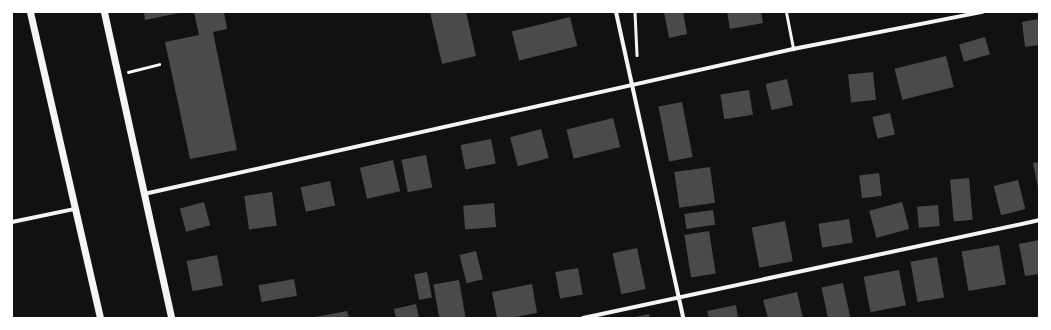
<!DOCTYPE html>
<style>
body{margin:0}
#map{position:relative;width:1051px;height:330px;overflow:hidden;background:#111;font-family:Lato,sans-serif}
div>[style]{position:absolute}
[style*='--x']{left:calc(var(--x)*1px);top:calc(var(--y)*1px);width:calc(var(--w)*1px);rotate:calc(var(--a)*1deg)}
.building>*{inset:0;background:#4a4a4a;transform-origin:0 0}
.path>*{height:2.5px;margin:-1.25px;padding:0 1.25px;transform-origin:1.25px;border-radius:1.25px;background:#f5f5f5}
.service>*{height:3px;margin:-1.5px;padding:0 1.5px;transform-origin:1.5px;border-radius:1.5px;background:#f5f5f5}
.minor>*{height:4px;margin:-2px;padding:0 2px;transform-origin:2px;border-radius:2px;background:#f5f5f5}
.tertiary>*{height:7px;margin:-3.5px;padding:0 3.5px;transform-origin:3.5px;border-radius:3.5px;background:#f5f5f5}
span{translate:-50% -50%;white-space:nowrap;text-align:center;line-height:1.15;-webkit-text-stroke:3px #fff;paint-order:stroke}
.frame{position:absolute;inset:0;border:13px solid #fff;pointer-events:none}
</style>
<div id="map">
<div class="building">
<div style="clip-path:polygon(144px 12px,179px 12px,179px 13px,145px 20px)"></div>
<div style="clip-path:polygon(194px 12px,224px 12px,227px 29px,213px 32px,237px 150px,190px 159px,165px 42px,199px 35px)"></div>
<div style="clip-path:polygon(430px 12px,466px 12px,476px 56px,442px 64px)"></div>
<div style="clip-path:polygon(664px 12px,683px 12px,687px 34px,669px 38px)"></div>
<div style="clip-path:polygon(727px 12px,761px 12px,763px 23px,730px 29px)"></div>
<div style="left:570px;top:17px;width:30px;height:60px;rotate:76deg"></div>
<div style="clip-path:polygon(1039px 19px,1039px 45px,1025px 47px,1022px 22px)"></div>
<div style="left:985px;top:37px;width:18px;height:27px;rotate:74deg"></div>
<div style="left:946px;top:56px;width:32px;height:53px;rotate:76deg"></div>
<div style="left:873px;top:72px;width:28px;height:25px;rotate:84deg"></div>
<div style="left:787px;top:79px;width:27px;height:22px;rotate:77deg"></div>
<div style="left:749px;top:90px;width:25px;height:29px;rotate:81deg"></div>
<div style="left:682px;top:102px;width:56px;height:24px;rotate:79deg"></div>
<div style="left:890px;top:113px;width:22px;height:18px;rotate:77deg"></div>
<div style="left:613px;top:118px;width:30px;height:48px;rotate:76deg"></div>
<div style="left:541px;top:129px;width:30px;height:32px;rotate:75deg"></div>
<div style="left:491px;top:139px;width:25px;height:31px;rotate:79deg"></div>
<div style="left:426px;top:155px;width:33px;height:25px;rotate:79deg"></div>
<div style="left:393px;top:160px;width:32px;height:34px;rotate:77deg"></div>
<div style="clip-path:polygon(1039px 162px,1039px 188px,1038px 188px,1033px 163px)"></div>
<div style="left:710px;top:167px;width:36px;height:36px;rotate:82deg"></div>
<div style="left:879px;top:173px;width:23px;height:20px;rotate:83deg"></div>
<div style="left:969px;top:178px;width:42px;height:19px;rotate:85deg"></div>
<div style="left:1018px;top:180px;width:30px;height:25px;rotate:76deg"></div>
<div style="left:330px;top:181px;width:25px;height:30px;rotate:78deg"></div>
<div style="left:272px;top:192px;width:34px;height:28px;rotate:82deg"></div>
<div style="left:204px;top:202px;width:24px;height:25px;rotate:75deg"></div>
<div style="left:902px;top:202px;width:28px;height:34px;rotate:75deg"></div>
<div style="left:494px;top:203px;width:24px;height:31px;rotate:85deg"></div>
<div style="left:938px;top:205px;width:21px;height:21px;rotate:85deg"></div>
<div style="left:713px;top:210px;width:15px;height:29px;rotate:82deg"></div>
<div style="left:849px;top:219px;width:24px;height:31px;rotate:81deg"></div>
<div style="left:785px;top:221px;width:41px;height:34px;rotate:79deg"></div>
<div style="left:709px;top:231px;width:43px;height:25px;rotate:81deg"></div>
<div style="clip-path:polygon(1039px 240px,1039px 274px,1025px 276px,1019px 244px)"></div>
<div style="left:999px;top:245px;width:40px;height:38px;rotate:80deg"></div>
<div style="left:637px;top:248px;width:42px;height:25px;rotate:78deg"></div>
<div style="left:476px;top:251px;width:29px;height:17px;rotate:76deg"></div>
<div style="left:217px;top:255px;width:31px;height:31px;rotate:79deg"></div>
<div style="left:937px;top:257px;width:41px;height:27px;rotate:80deg"></div>
<div style="left:578px;top:268px;width:27px;height:23px;rotate:80deg"></div>
<div style="left:899px;top:270px;width:36px;height:36px;rotate:79deg"></div>
<div style="left:427px;top:272px;width:26px;height:13px;rotate:79deg"></div>
<div style="left:294px;top:279px;width:17px;height:36px;rotate:80deg"></div>
<div style="left:459px;top:280px;width:39px;height:26px;rotate:80deg"></div>
<div style="left:843px;top:283px;width:35px;height:22px;rotate:78deg"></div>
<div style="clip-path:polygon(532px 284px,537px 313px,510px 318px,497px 318px,492px 292px)"></div>
<div style="clip-path:polygon(797px 292px,803px 318px,768px 318px,763px 300px)"></div>
<div style="clip-path:polygon(416px 304px,419px 318px,396px 318px,394px 309px)"></div>
<div style="clip-path:polygon(736px 305px,738px 318px,709px 318px,707px 311px)"></div>
<div style="clip-path:polygon(347px 311px,349px 318px,315px 318px,315px 317px)"></div>
<div style="clip-path:polygon(649px 314px,650px 318px,635px 318px,635px 317px)"></div>
</div>
<div class="path">
<div style="--x:635;--y:12;--w:43;--a:87.3"></div>
<div style="--x:128;--y:72;--w:32;--a:-14"></div>
</div>
<div class="service">
<div style="--x:786;--y:12;--w:38;--a:79"></div>
</div>
<div class="minor">
<div style="--x:616;--y:12;--w:313;--a:77.6"></div>
<div style="--x:144;--y:194;--w:665;--a:-12.59"></div>
<div style="--x:793;--y:49;--w:193;--a:-11.1"></div>
<div style="--x:12;--y:222;--w:63;--a:-11.8"></div>
<div style="--x:583;--y:318;--w:466;--a:-12.1"></div>
</div>
<div class="tertiary">
<div style="--x:30;--y:12;--w:314;--a:77.1"></div>
<div style="--x:104;--y:12;--w:313;--a:77.6"></div>
</div>
<div class="frame"></div>
</div>
